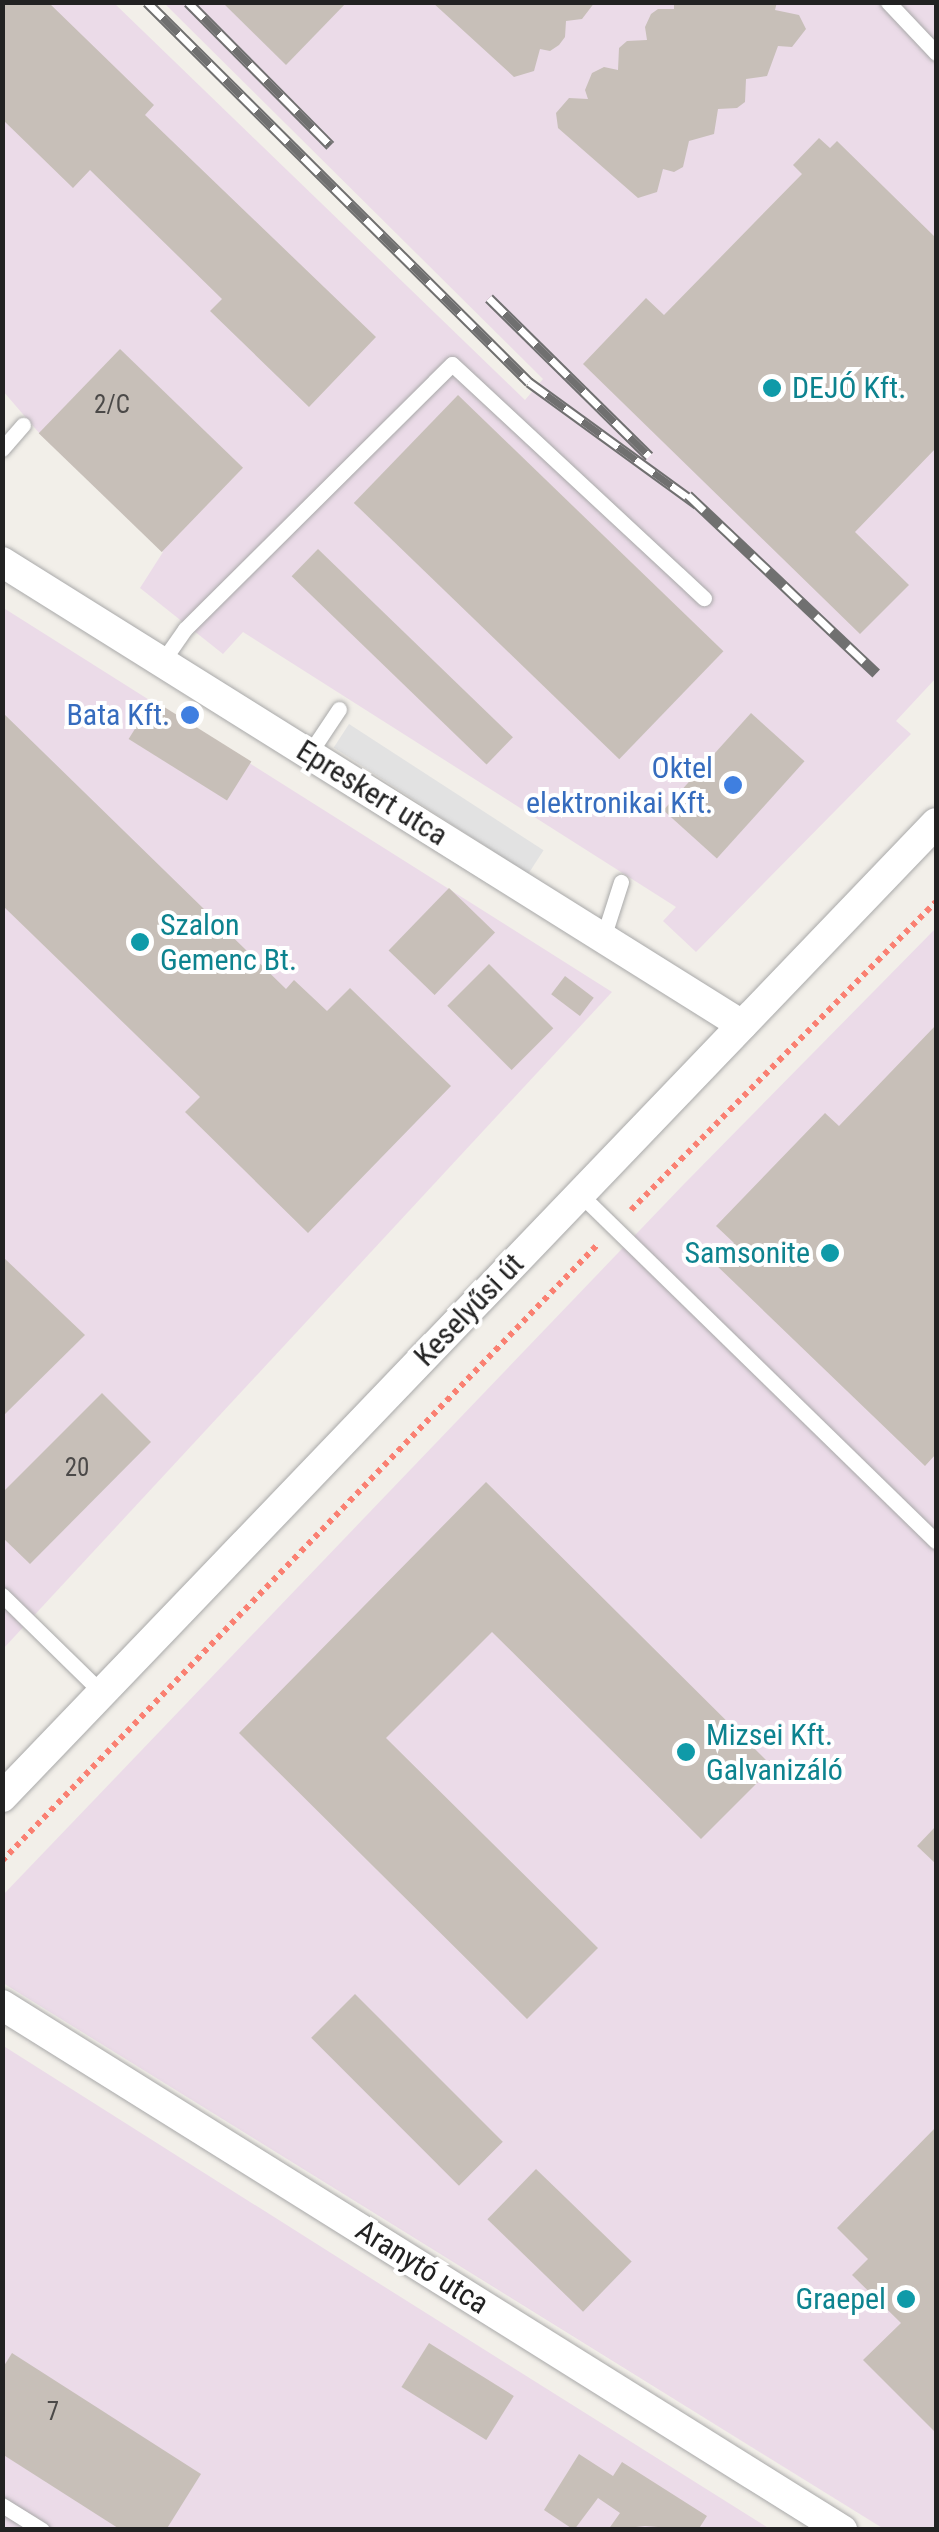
<!DOCTYPE html>
<meta charset="utf-8">
<style>
body{margin:0}
#map{position:relative;width:939px;height:2532px;overflow:hidden;background:#f2efe9;font-family:"Roboto Condensed",sans-serif}
div>[style]{position:absolute}
[style*='--x']{left:calc(var(--x)*1px);top:calc(var(--y)*1px);width:calc(var(--w)*1px);rotate:calc(var(--a)*1deg)}
.industrial>*{inset:0;background:#ebdbe8}
.parking>*{inset:0;background:#e2e2e2;transform-origin:0 0}
.building>*{inset:0;background:#c7bfb8;transform-origin:0 0}
.path>*{height:6px;margin-top:-3px;transform-origin:0;background:repeating-linear-gradient(90deg,#fa8072 0 5px,transparent 0 10px)}
.roads{filter:drop-shadow(0 0 2px #a9a9a9) drop-shadow(0 0 2px #a9a9a9)}
.service>*{height:15px;margin:-7.5px;padding:0 7.5px;transform-origin:7.5px;border-radius:7.5px;background:#fff}
.minor>*{height:30px;margin:-15px;padding:0 15px;transform-origin:15px;border-radius:15px;background:#fff}
.rail>*{height:11px;margin-top:-5.5px;transform-origin:0;background:repeating-linear-gradient(90deg,#fff 0 22px,#707070 0 44px);box-sizing:border-box;border-block:2px solid #707070}
.dots>*{width:28px;height:28px;translate:-50% -50%;box-sizing:border-box;border:5px solid #fff;border-radius:50%}
span{translate:-50% -50%;white-space:nowrap;text-align:center;line-height:1.15;-webkit-text-stroke:8px #fff;paint-order:stroke}
.number-label{font-size:25px;color:#4b4948}
.number-label span{-webkit-text-stroke-width:0}
.culture-label{font-size:30px;color:#0d838f}
.left{translate:0 -50%;text-align:left}
.right{translate:-100% -50%;text-align:right}
.shop-label{font-size:30px;color:#366cbe}
.street-label{font-size:30px;color:#222}
.frame{position:absolute;inset:0;border:5px solid #222;pointer-events:none}
</style>
<div id="map">
<div class="industrial">
<div style="clip-path:polygon(2px 3px,114px 3px,525px 400px,543px 379px,164px 3px,936px 3px,936px 678px,896px 721px,911px 734px,696px 952px,663px 921px,676px 907px,243px 632px,223px 654px,140px 588px,163px 552px,40px 434px,3px 391px)"></div>
<div style="clip-path:polygon(2px 607px,612px 992px,3px 1649px,2px 1649px)"></div>
<div style="clip-path:polygon(936px 928px,936px 2529px,884px 2529px,3px 1983px,2px 1896px,685px 1183px)"></div>
<div style="clip-path:polygon(2px 2045px,372px 2279px,770px 2529px,3px 2529px)"></div>
</div>
<div class="parking">
<div style="left:349px;top:724px;width:232px;height:28px;rotate:33deg"></div>
</div>
<div class="building">
<div style="clip-path:polygon(2px 2px,48px 2px,154px 105px,145px 115px,376px 337px,309px 407px,210px 311px,222px 299px,90px 170px,73px 188px,2px 119px)"></div>
<div style="clip-path:polygon(222px 2px,347px 2px,286px 65px)"></div>
<div style="clip-path:polygon(432px 2px,595px 2px,582px 19px,566px 21px,565px 37px,559px 45px,550px 51px,540px 49px,534px 71px,514px 77px)"></div>
<div style="clip-path:polygon(674px 2px,777px 2px,775px 10px,799px 15px,806px 29px,792px 47px,778px 46px,767px 76px,746px 79px,745px 102px,737px 108px,718px 109px,714px 134px,689px 141px,683px 167px,674px 172px,663px 169px,657px 192px,638px 198px,558px 128px,556px 113px,569px 98px,588px 99px,585px 90px,592px 73px,604px 67px,618px 70px,619px 48px,627px 41px,647px 40px,645px 27px,651px 14px,658px 9px,674px 9px)"></div>
<div style="clip-path:polygon(819px 138px,830px 148px,837px 141px,936px 238px,936px 448px,855px 532px,909px 585px,860px 634px,583px 364px,646px 298px,664px 315px,802px 174px,793px 165px)"></div>
<div style="left:120px;top:349px;width:171px;height:117px;rotate:44deg"></div>
<div style="left:458px;top:395px;width:369px;height:150px;rotate:44deg"></div>
<div style="left:318px;top:549px;width:271px;height:38px;rotate:44deg"></div>
<div style="left:153px;top:700px;width:116px;height:46px;rotate:32deg"></div>
<div style="clip-path:polygon(2px 712px,286px 989px,294px 980px,327px 1011px,350px 988px,451px 1086px,308px 1233px,185px 1112px,200px 1097px,2px 905px)"></div>
<div style="left:751px;top:713px;width:72px;height:131px;rotate:42deg"></div>
<div style="left:449px;top:888px;width:64px;height:87px;rotate:44deg"></div>
<div style="left:489px;top:964px;width:91px;height:59px;rotate:45deg"></div>
<div style="left:565px;top:976px;width:36px;height:23px;rotate:37deg"></div>
<div style="clip-path:polygon(936px 1025px,936px 1454px,925px 1466px,714px 1263px,734px 1243px,716px 1226px,825px 1113px,839px 1126px)"></div>
<div style="clip-path:polygon(2px 1256px,85px 1335px,2px 1417px)"></div>
<div style="clip-path:polygon(102px 1393px,151px 1442px,30px 1564px,2px 1537px,2px 1493px)"></div>
<div style="clip-path:polygon(486px 1482px,773px 1767px,701px 1839px,492px 1632px,386px 1738px,598px 1948px,527px 2019px,239px 1733px)"></div>
<div style="clip-path:polygon(936px 1826px,936px 1864px,917px 1846px)"></div>
<div style="left:355px;top:1994px;width:209px;height:62px;rotate:45deg"></div>
<div style="clip-path:polygon(936px 2127px,936px 2433px,863px 2360px,901px 2323px,852px 2275px,868px 2259px,837px 2228px)"></div>
<div style="left:536px;top:2169px;width:133px;height:70px;rotate:44deg"></div>
<div style="left:429px;top:2343px;width:100px;height:52px;rotate:32deg"></div>
<div style="clip-path:polygon(12px 2353px,201px 2474px,166px 2530px,121px 2530px,2px 2454px,2px 2369px)"></div>
<div style="clip-path:polygon(579px 2454px,613px 2476px,622px 2462px,707px 2516px,698px 2530px,645px 2526px,608px 2530px,620px 2513px,598px 2498px,574px 2530px,544px 2510px)"></div>
</div>
<div class="path">
<div style="--x:631;--y:1210;--w:433;--a:-45.3"></div>
<div style="--x:2;--y:1861;--w:858;--a:-45.99"></div>
</div>
<div class="roads">
<div class="service">
<div style="--x:888;--y:2;--w:70;--a:46.7"></div>
<div style="--x:2;--y:449;--w:32;--a:-49"></div>
<div style="--x:162;--y:662;--w:40;--a:-55.1"></div>
<div style="--x:185;--y:629;--w:376;--a:-44.8"></div>
<div style="--x:452;--y:364;--w:344;--a:42.9"></div>
<div style="--x:309;--y:754;--w:54;--a:-56.3"></div>
<div style="--x:603;--y:938;--w:59;--a:-72.2"></div>
<div style="--x:580;--y:1194;--w:497;--a:44.3"></div>
<div style="--x:2;--y:1595;--w:140;--a:44.4"></div>
<div style="--x:2;--y:2505;--w:47;--a:32"></div>
</div>
<div class="minor">
<div style="--x:2;--y:562;--w:873;--a:32.03"></div>
<div style="--x:2;--y:1797;--w:1349;--a:-46.2"></div>
<div style="--x:2;--y:2005;--w:991;--a:32.01"></div>
</div>
</div>
<div class="rail">
<div style="--x:147;--y:2;--w:539;--a:44.85"></div>
<div style="--x:529;--y:382;--w:208;--a:36"></div>
<div style="--x:188;--y:2;--w:202;--a:45.2"></div>
<div style="--x:489;--y:298;--w:225;--a:44.6"></div>
<div style="--x:688;--y:495;--w:259;--a:43.4"></div>
</div>
<div class="dots">
<div style="left:772px;top:388px;background:#0f9aa8"></div>
<div style="left:190px;top:715px;background:#3f7fe0"></div>
<div style="left:733px;top:785px;background:#3f7fe0"></div>
<div style="left:140px;top:942px;background:#0f9aa8"></div>
<div style="left:830px;top:1253px;background:#0f9aa8"></div>
<div style="left:686px;top:1752px;background:#0f9aa8"></div>
<div style="left:906px;top:2299px;background:#0f9aa8"></div>
</div>
<div class="number-label">
<span style="left:112px;top:405px">2/C</span>
<span style="left:77px;top:1468px">20</span>
<span style="left:53px;top:2412px">7</span>
</div>
<div class="culture-label">
<span class="left" style="left:792px;top:388px">DEJÓ Kft.</span>
<span class="left" style="left:160px;top:942px">Szalon<br>Gemenc Bt.</span>
<span class="right" style="left:810px;top:1253px">Samsonite</span>
<span class="left" style="left:706px;top:1752px">Mizsei Kft.<br>Galvanizáló</span>
<span class="right" style="left:886px;top:2299px">Graepel</span>
</div>
<div class="shop-label">
<span class="right" style="left:170px;top:715px">Bata Kft.</span>
<span class="right" style="left:713px;top:785px">Oktel<br>elektronikai Kft.</span>
</div>
<div class="street-label">
<span style="left:372px;top:793px;rotate:32deg">Epreskert utca</span>
<span style="left:469px;top:1310px;rotate:-46deg">Keselyűsi út</span>
<span style="left:422px;top:2267px;rotate:32deg">Aranytó utca</span>
</div>
<div class="frame"></div>
</div>
